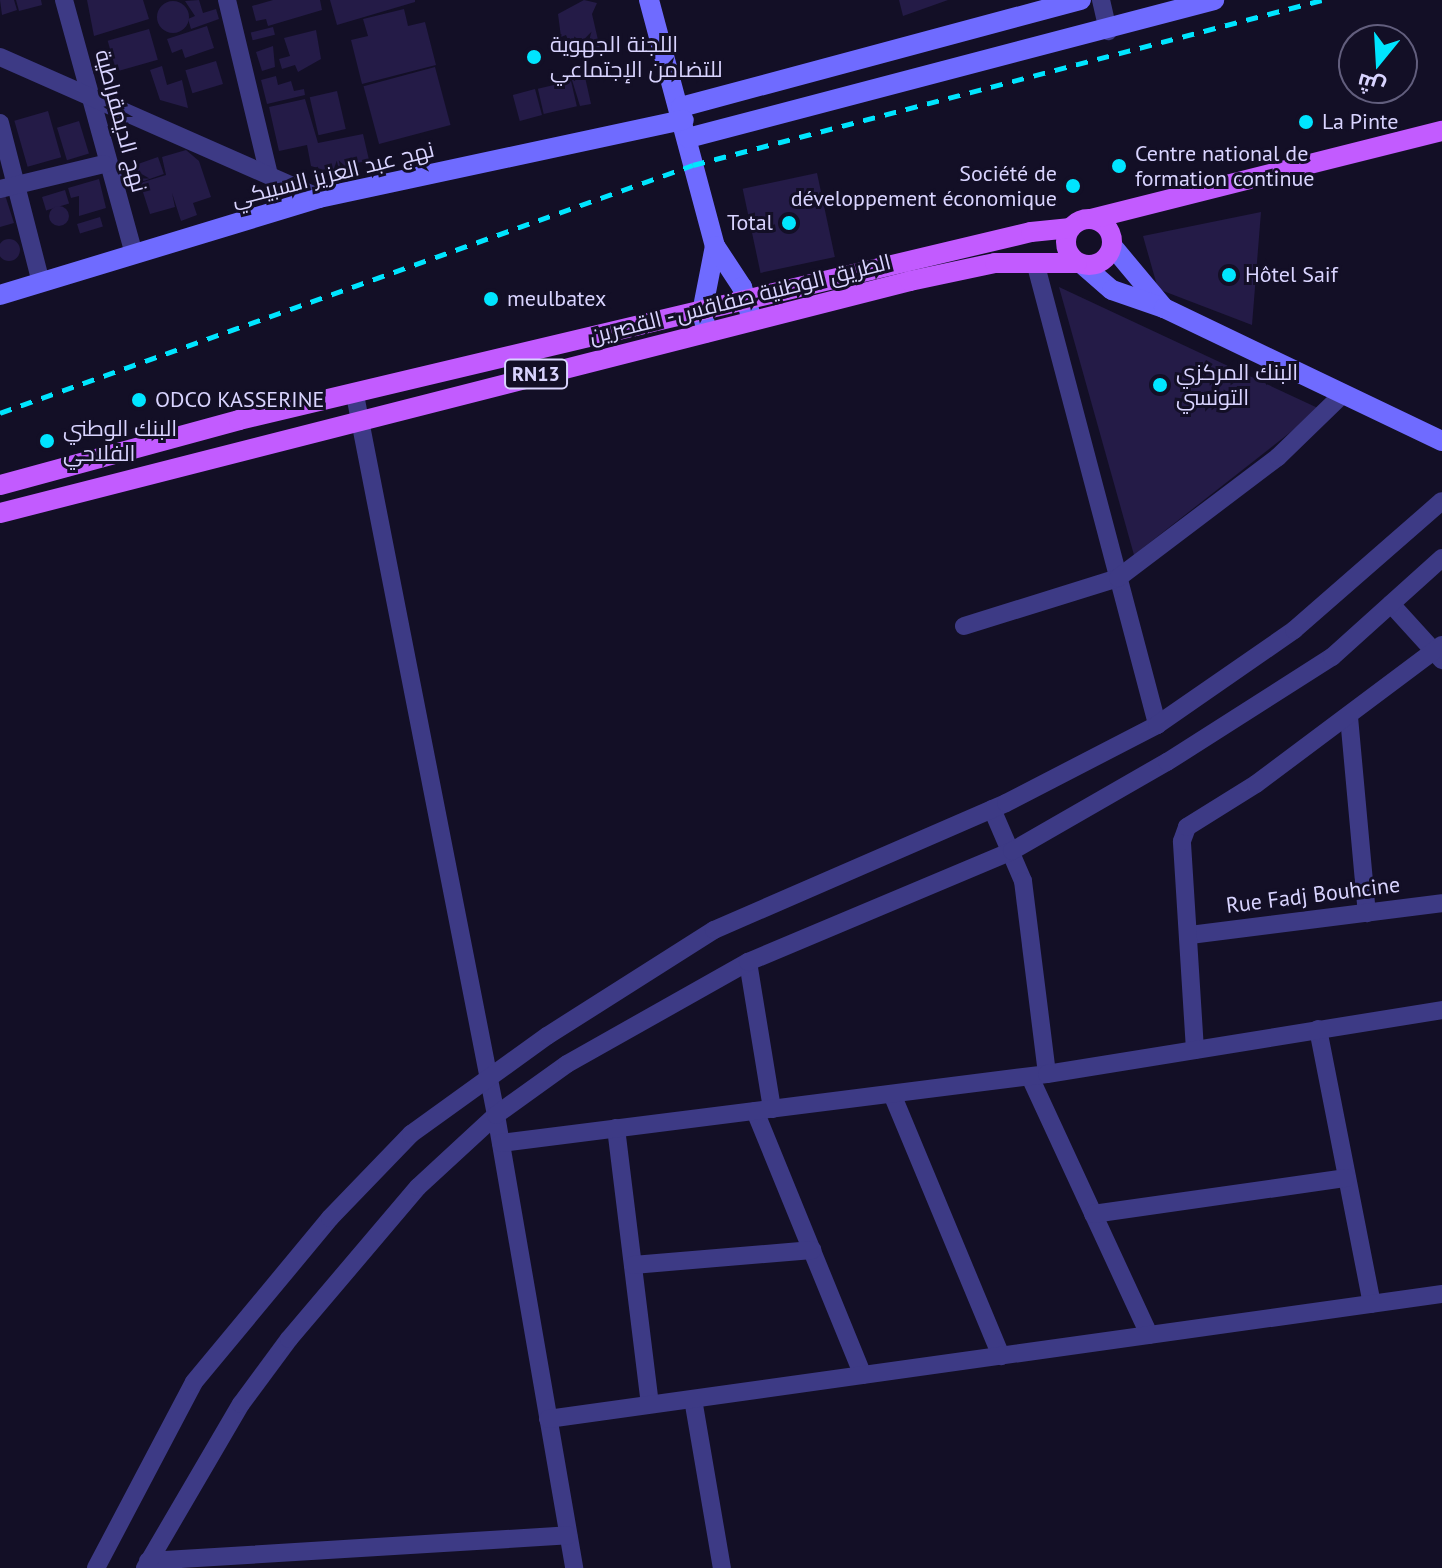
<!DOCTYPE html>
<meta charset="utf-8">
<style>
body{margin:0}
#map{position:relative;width:1442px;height:1568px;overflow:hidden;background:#130f26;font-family:"PT Sans",Cairo,sans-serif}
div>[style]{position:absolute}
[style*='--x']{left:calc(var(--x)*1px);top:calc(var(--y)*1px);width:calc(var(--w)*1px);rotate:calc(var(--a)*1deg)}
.building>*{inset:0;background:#241b47;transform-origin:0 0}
.round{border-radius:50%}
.street>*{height:18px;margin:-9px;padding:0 9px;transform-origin:9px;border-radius:9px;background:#3d3a85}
.secondary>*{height:20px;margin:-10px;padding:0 10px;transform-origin:10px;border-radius:10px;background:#6f6bff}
.primary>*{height:20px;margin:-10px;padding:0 10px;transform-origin:10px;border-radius:10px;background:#c25bff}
.primary>.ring{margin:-10px;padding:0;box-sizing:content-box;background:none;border:20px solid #c25bff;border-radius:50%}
.rail>*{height:5px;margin-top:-2.5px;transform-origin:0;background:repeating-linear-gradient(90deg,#00e5ff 0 12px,transparent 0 22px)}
.dots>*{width:22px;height:22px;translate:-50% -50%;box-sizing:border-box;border:4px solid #130f26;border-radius:50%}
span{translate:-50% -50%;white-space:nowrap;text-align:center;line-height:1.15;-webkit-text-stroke:6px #130f26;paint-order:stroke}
.shield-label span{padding:2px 6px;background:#130f26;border:2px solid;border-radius:6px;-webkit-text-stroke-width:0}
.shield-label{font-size:20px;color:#d9d4ff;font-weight:700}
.poi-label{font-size:22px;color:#d9d4ff}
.left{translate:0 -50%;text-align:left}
.right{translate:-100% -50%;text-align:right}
.street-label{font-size:22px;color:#d9d4ff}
.north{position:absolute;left:1338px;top:24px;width:80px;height:80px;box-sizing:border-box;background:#130f26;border:2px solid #625e7d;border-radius:50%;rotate:198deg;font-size:22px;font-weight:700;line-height:32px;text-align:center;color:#d9d4ff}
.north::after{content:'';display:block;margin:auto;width:28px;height:36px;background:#00e5ff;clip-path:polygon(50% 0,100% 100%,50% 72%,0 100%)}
</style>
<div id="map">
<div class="building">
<div style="clip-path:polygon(0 0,14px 0,17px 10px,2px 15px)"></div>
<div style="clip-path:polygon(16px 0,41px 0,42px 5px,19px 11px)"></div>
<div style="clip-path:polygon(87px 0,143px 0,149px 19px,94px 36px)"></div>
<div style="clip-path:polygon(199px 0,203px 13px,216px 9px,219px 19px,191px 29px,188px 19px,195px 16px,185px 1px)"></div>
<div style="clip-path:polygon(273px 0,320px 0,322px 10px,268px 26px,266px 19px,256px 21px,252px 6px)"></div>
<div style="clip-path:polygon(330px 0,415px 0,415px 2px,337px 25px)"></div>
<div style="clip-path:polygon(584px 0,597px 3px,592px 14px,601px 53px,576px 59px,566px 35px,561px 37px,558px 14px)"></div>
<div style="clip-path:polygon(899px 0,948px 0,903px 16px)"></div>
<div class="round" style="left:157px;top:1px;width:32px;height:32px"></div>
<div style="clip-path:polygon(404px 9px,408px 26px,425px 22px,436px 65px,362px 84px,351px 40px,368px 36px,363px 19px)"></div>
<div style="clip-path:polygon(207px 26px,214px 48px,185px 58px,182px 49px,172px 53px,167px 39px)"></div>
<div style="left:273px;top:27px;width:8px;height:23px;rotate:76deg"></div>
<div style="left:149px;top:29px;width:32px;height:43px;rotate:74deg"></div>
<div style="clip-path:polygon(316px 30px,321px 59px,298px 72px,295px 65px,282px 69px,279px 59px,290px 56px,284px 38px)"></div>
<div style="clip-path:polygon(273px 46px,275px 67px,262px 71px,256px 52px)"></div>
<div style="left:216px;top:61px;width:24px;height:32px;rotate:73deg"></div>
<div style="clip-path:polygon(162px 66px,167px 85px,182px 80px,188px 108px,160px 100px,150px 70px)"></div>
<div style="left:435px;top:67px;width:60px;height:74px;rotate:75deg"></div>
<div style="clip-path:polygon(276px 76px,278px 85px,291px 81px,294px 91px,304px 89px,305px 95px,267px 104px,261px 80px)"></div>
<div style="clip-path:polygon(585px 77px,591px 104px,580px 106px,572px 80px)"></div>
<div style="left:571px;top:81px;width:26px;height:34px;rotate:77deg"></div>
<div style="left:535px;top:89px;width:27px;height:23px;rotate:75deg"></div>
<div style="left:337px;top:91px;width:39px;height:28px;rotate:77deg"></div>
<div style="clip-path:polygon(305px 99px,318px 143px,363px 134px,369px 160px,327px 171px,311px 166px,307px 145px,279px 151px,269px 107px)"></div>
<div style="left:48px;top:111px;width:48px;height:35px;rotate:74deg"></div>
<div style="left:79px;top:121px;width:34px;height:23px;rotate:73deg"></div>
<div style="clip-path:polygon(186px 150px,199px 161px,211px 197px,193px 203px,197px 215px,181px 221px,172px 193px,175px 207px,150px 214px,140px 183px,166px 175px,162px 157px)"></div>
<div style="left:158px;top:157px;width:18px;height:25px;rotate:71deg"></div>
<div style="left:817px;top:173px;width:86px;height:76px;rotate:78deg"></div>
<div style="clip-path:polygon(99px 179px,106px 208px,79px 216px,79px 196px,71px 198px,68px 188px)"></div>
<div style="left:65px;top:190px;width:14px;height:24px;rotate:73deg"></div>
<div style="clip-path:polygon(5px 195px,14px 223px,0 227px,0 197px)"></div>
<div class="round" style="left:49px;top:206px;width:20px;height:20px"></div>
<div style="clip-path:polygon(1261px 212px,1252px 325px,1158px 289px,1143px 236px)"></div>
<div style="left:100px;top:217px;width:10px;height:24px;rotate:73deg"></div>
<div class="round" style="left:-2px;top:239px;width:22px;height:22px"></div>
<div style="clip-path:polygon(1059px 287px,1320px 409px,1134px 555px)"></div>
</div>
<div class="street">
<div style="--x:64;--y:0;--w:263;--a:74.6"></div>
<div style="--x:227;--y:0;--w:180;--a:76.5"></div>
<div style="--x:1101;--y:0;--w:32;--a:77"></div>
<div style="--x:0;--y:57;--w:349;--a:23.8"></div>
<div style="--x:0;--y:123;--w:161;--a:75.6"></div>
<div style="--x:0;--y:189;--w:107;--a:-13.5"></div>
<div style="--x:1035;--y:262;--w:479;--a:75.2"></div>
<div style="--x:355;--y:395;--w:734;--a:78.92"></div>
<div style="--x:496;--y:1115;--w:460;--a:80.2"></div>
<div style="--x:1391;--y:604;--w:76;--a:47.7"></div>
<div style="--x:964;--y:626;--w:161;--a:-17.3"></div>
<div style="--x:1118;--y:578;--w:201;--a:-37.1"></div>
<div style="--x:1278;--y:457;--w:89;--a:-44.1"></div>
<div style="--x:1349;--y:717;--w:197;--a:84.8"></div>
<div style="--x:992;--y:809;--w:78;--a:66.7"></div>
<div style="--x:1023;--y:881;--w:194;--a:82.9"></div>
<div style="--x:1190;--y:935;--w:254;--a:-7.2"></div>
<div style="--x:748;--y:962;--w:149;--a:80.7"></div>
<div style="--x:1318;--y:1029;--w:280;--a:78.9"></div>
<div style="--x:1195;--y:1050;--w:209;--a:-93.6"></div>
<div style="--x:1182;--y:841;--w:15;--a:-70"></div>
<div style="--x:1187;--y:827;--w:81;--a:-31.9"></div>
<div style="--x:1256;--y:784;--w:232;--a:-36.8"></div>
<div style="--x:1030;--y:1077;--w:284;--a:65.2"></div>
<div style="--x:892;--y:1094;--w:284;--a:67.4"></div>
<div style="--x:755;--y:1111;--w:285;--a:67.8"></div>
<div style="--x:616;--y:1128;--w:278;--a:83"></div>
<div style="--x:501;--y:1143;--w:550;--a:-7.2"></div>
<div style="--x:1047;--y:1074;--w:400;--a:-9.2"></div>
<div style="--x:1093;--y:1214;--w:256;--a:-8.1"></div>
<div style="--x:633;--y:1265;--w:180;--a:-4.8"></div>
<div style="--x:693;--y:1399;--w:171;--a:80.3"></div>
<div style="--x:548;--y:1419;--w:903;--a:-7.96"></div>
<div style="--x:148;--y:1561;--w:421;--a:-3.5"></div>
<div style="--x:96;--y:1568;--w:210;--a:-62.2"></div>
<div style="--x:194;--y:1382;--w:213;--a:-50.3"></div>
<div style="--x:330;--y:1218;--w:117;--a:-46"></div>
<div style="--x:411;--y:1134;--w:168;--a:-35.8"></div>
<div style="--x:547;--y:1036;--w:198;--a:-32.4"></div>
<div style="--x:714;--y:930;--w:318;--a:-23.5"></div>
<div style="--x:1006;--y:803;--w:170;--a:-27.3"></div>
<div style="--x:1157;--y:725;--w:167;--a:-34.7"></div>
<div style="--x:1294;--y:630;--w:196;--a:-41.1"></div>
<div style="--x:145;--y:1568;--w:190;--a:-59.7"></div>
<div style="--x:241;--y:1404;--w:81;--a:-53.6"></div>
<div style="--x:289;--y:1339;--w:199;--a:-49.7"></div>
<div style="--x:418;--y:1187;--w:106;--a:-42.7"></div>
<div style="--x:496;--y:1115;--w:87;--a:-35.7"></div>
<div style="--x:567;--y:1064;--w:208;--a:-29.4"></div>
<div style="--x:748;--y:962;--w:286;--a:-22.8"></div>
<div style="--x:1012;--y:851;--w:179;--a:-29.9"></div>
<div style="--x:1167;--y:762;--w:196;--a:-32.5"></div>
<div style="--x:1332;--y:657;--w:148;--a:-42"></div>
</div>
<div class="secondary">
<div style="--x:649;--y:0;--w:255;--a:75"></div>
<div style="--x:715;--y:246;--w:67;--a:101.1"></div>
<div style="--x:702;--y:312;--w:21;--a:76"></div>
<div style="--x:681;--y:107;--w:414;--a:-15"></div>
<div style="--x:688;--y:138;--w:544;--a:-14.7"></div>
<div style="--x:715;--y:246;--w:49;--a:56.6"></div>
<div style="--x:742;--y:287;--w:30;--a:73"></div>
<div style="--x:1113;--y:247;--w:80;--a:50.1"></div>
<div style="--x:1083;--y:265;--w:38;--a:41"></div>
<div style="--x:1112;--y:290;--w:55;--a:19.1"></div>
<div style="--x:1164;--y:308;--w:308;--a:25.6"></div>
<div style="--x:0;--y:295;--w:333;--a:-16.9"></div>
<div style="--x:319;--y:198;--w:373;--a:-12.1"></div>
</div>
<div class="primary">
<div class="ring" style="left:1066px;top:219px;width:26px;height:26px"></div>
<div style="--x:1091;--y:219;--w:362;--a:-14.1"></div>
<div style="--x:0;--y:485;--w:248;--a:-15.2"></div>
<div style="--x:239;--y:420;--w:814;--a:-13.35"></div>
<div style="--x:1031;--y:232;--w:40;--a:-5.7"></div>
<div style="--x:0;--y:513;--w:939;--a:-14.3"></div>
<div style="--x:910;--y:281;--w:87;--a:-12"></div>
<div style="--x:995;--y:263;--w:82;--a:0"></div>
</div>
<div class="rail">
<div style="--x:0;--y:413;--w:736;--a:-19.69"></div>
<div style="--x:693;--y:165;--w:650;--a:-14.7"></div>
</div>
<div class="dots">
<div style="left:534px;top:57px;background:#00e5ff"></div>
<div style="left:1306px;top:122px;background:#00e5ff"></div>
<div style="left:1119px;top:166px;background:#00e5ff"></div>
<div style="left:1073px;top:186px;background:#00e5ff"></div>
<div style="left:789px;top:223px;background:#00e5ff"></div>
<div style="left:1229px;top:275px;background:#00e5ff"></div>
<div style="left:491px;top:299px;background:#00e5ff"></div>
<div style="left:1160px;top:385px;background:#00e5ff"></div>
<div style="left:139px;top:400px;background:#00e5ff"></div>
<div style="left:47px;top:441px;background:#00e5ff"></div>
</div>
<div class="shield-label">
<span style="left:536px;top:374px">RN13</span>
</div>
<div class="poi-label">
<span class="left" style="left:550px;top:57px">اللجنة الجهوية<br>للتضامن الإجتماعي</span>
<span class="left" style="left:1322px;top:122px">La Pinte</span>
<span class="left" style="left:1135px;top:166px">Centre national de<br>formation continue</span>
<span class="right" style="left:1057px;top:186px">Société de<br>développement économique</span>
<span class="right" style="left:773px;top:223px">Total</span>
<span class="left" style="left:1245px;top:275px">Hôtel Saif</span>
<span class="left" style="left:507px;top:299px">meulbatex</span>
<span class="left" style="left:1176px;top:385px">البنك المركزي<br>التونسي</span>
<span class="left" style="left:155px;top:400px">ODCO KASSERINE</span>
<span class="left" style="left:63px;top:441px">البنك الوطني<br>الفلاحي</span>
</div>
<div class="street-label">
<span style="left:121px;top:121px;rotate:75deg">نهج الديمقراطية</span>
<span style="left:333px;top:174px;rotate:-14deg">نهج عبد العزيز السبيكي</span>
<span style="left:740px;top:299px;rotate:-14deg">الطريق الوطنية صفاقس - القصرين</span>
<span style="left:1313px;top:895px;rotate:-7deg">Rue Fadj Bouhcine</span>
</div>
<div class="north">ش</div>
</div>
